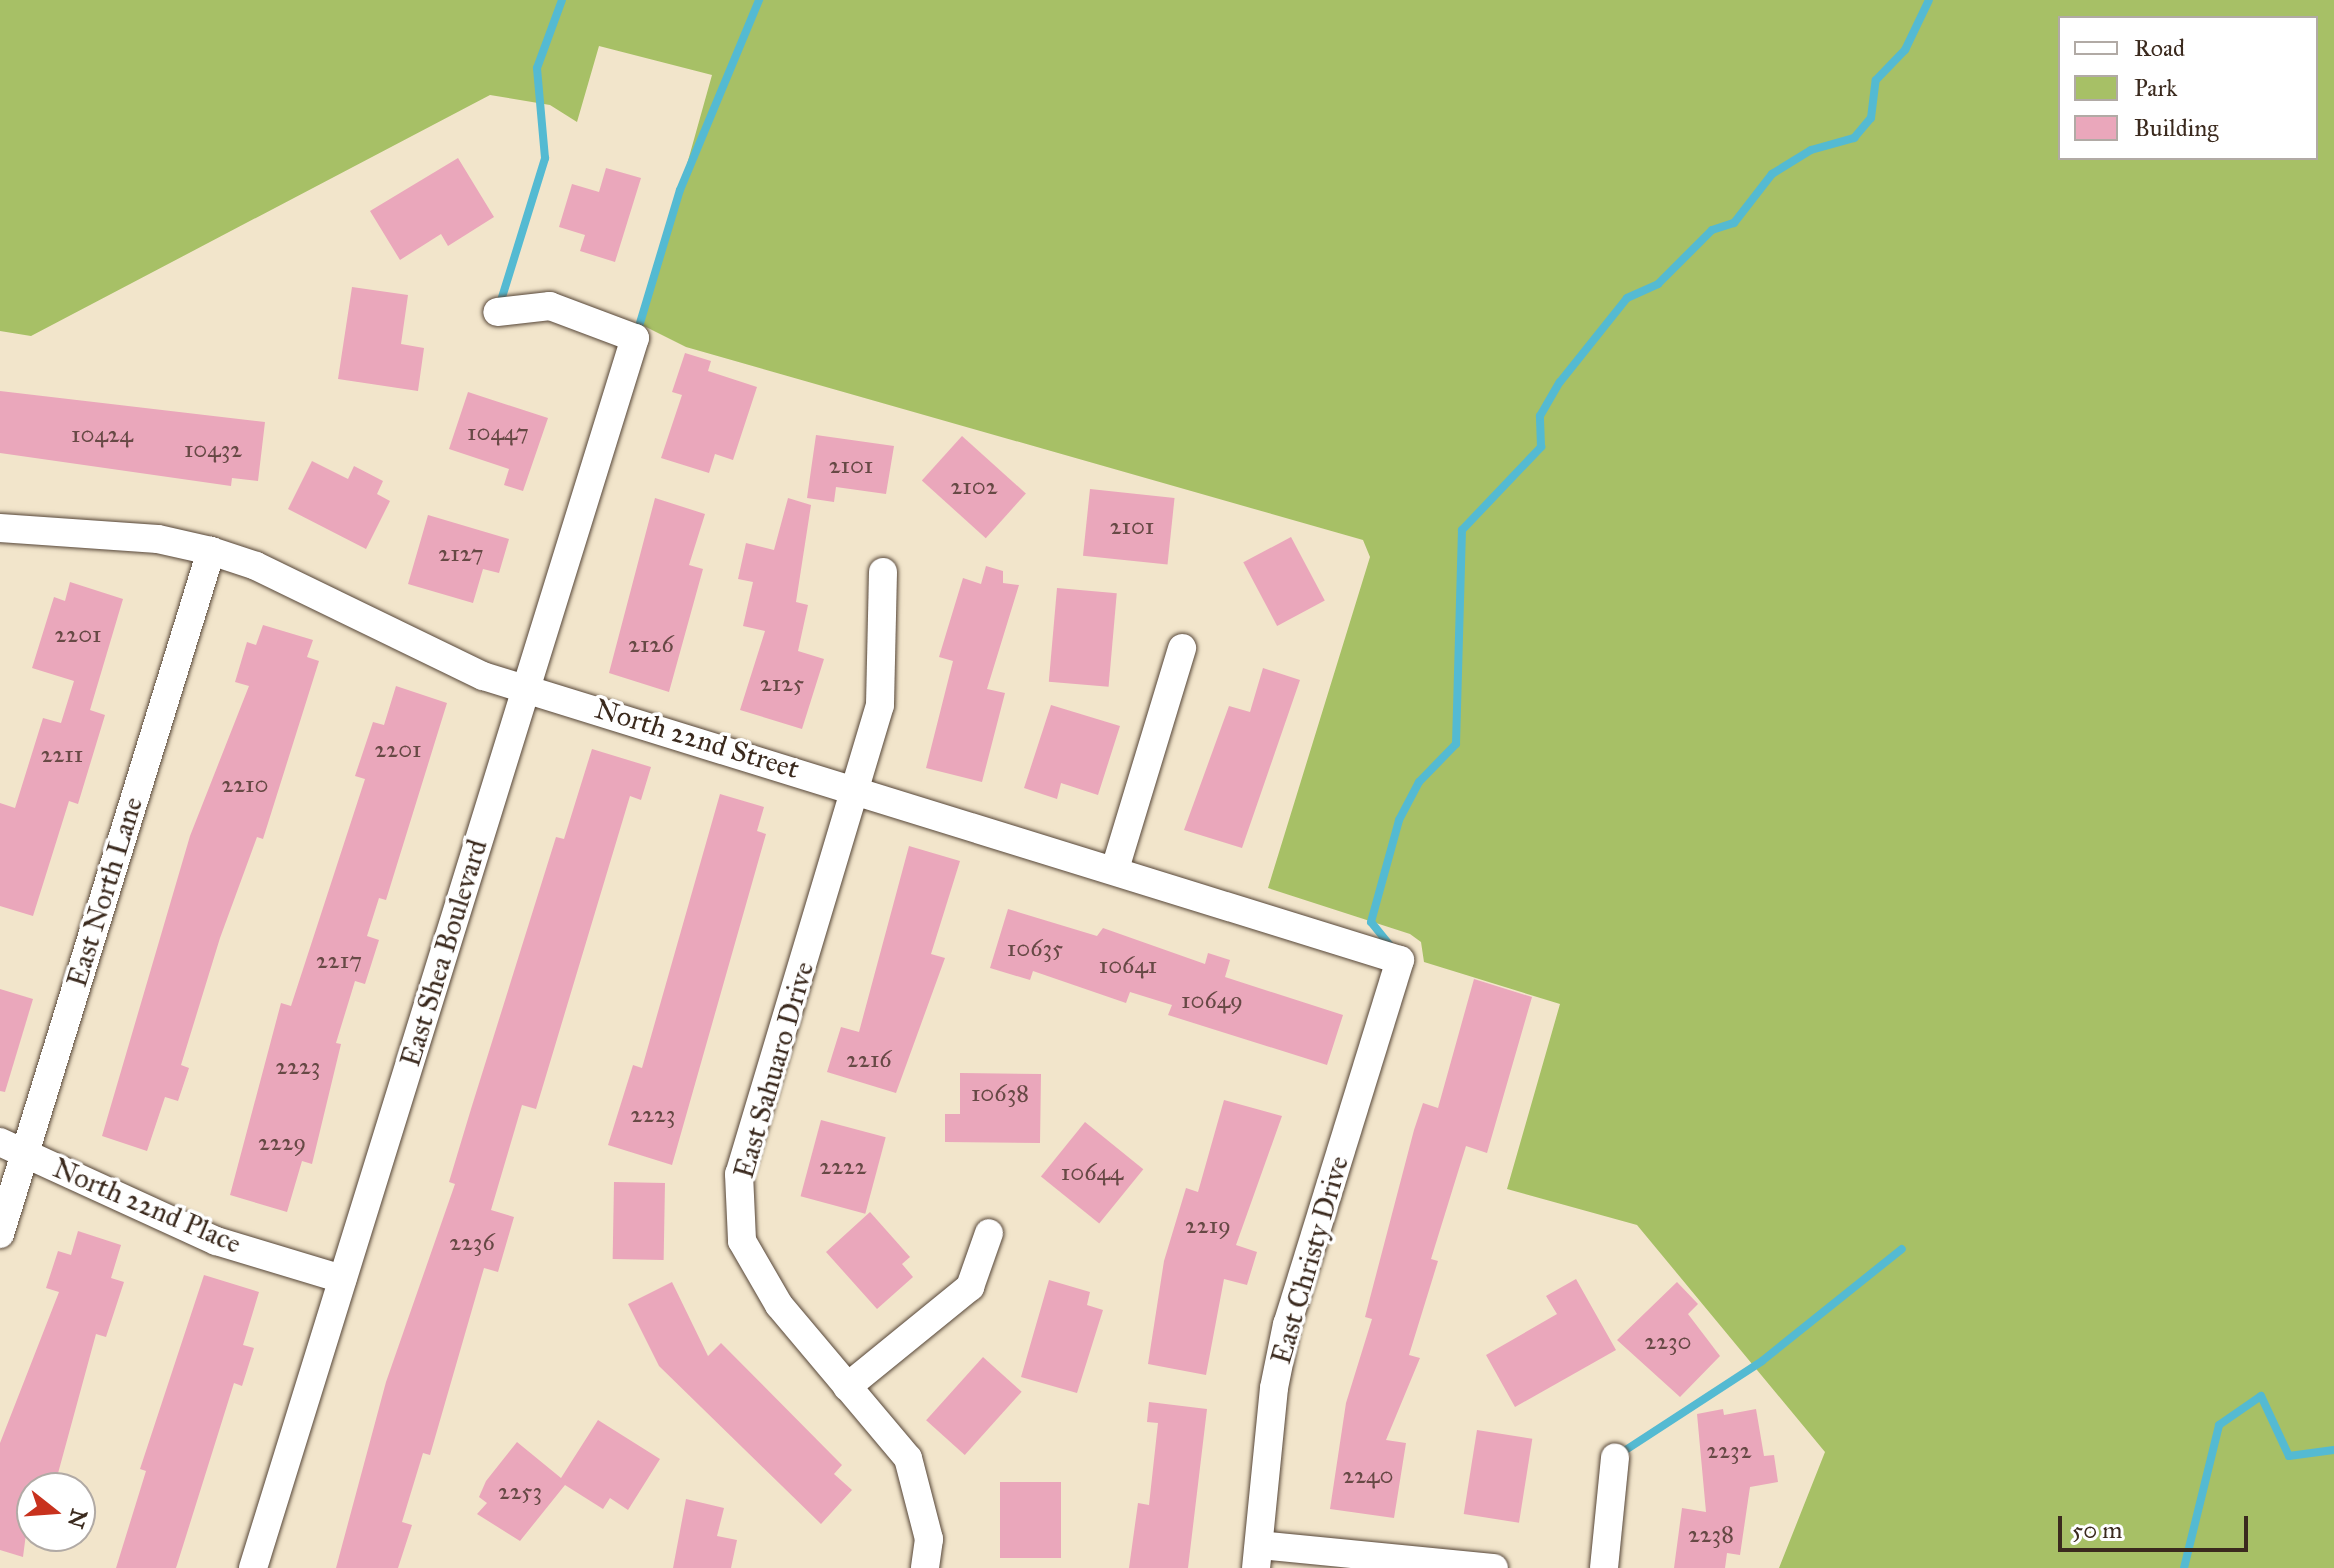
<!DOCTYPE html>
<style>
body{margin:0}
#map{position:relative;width:2334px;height:1568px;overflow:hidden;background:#f2e5cb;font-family:"IM FELL Great Primer",serif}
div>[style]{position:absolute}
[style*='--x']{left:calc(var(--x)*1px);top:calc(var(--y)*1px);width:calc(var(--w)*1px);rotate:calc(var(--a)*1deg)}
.green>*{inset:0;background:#a7c066}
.stream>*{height:8px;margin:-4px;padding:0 4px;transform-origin:4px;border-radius:4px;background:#54bad2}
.building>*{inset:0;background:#eaa7bb;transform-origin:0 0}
.roads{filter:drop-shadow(0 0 2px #564638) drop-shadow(0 0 2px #564638)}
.minor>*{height:28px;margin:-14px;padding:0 14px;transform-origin:14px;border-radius:14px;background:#fff}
span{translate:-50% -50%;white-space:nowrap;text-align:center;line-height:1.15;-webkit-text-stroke:7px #fff;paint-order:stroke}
.number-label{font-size:24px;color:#674945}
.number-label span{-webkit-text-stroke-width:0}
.street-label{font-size:28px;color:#3b2a1e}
.legend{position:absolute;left:2058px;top:16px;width:260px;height:144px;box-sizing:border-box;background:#fff;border:2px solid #b1aaa5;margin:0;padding:10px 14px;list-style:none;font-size:24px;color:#3b2a1e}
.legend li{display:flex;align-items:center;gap:16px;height:40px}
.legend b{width:40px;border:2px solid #b1aaa5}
.north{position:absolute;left:16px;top:1472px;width:80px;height:80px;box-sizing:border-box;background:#fff;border:2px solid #b1aaa5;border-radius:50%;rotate:107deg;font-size:22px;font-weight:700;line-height:32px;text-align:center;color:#3b2a1e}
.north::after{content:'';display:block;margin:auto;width:28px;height:36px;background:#c8321e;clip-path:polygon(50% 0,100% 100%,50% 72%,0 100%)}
.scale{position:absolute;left:2058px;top:1516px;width:190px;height:36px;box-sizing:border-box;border:4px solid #3b2a1e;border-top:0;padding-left:10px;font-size:24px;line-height:28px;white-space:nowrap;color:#3b2a1e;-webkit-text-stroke:6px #fff;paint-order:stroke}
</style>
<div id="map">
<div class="green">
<div style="clip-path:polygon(evenodd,0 0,2334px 0,2334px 1568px,1779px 1568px,1825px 1452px,1637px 1225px,1507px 1189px,1560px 1004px,1424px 962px,1421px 942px,1410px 934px,1268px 888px,1370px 557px,1363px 540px,686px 347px,642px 325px,712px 75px,599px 46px,577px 122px,550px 105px,490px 95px,31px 336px,0 331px,0 0,2316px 18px,2316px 158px,2060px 158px,2060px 18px,2316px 18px)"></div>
</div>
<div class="stream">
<div style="--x:499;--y:307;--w:156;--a:-72.8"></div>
<div style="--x:545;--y:158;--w:90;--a:-95.1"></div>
<div style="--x:537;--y:68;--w:72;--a:-69.8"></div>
<div style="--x:637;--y:333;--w:149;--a:-73.3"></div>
<div style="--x:680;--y:190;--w:206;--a:-67.4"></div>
<div style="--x:1392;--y:948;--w:33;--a:-129"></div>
<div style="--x:1371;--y:922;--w:106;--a:-74.6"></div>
<div style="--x:1399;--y:820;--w:43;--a:-62.2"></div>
<div style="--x:1419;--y:782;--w:53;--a:-45.8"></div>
<div style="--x:1456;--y:744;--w:214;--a:-88.4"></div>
<div style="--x:1462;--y:530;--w:115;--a:-46.4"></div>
<div style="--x:1541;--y:447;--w:31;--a:-92"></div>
<div style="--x:1540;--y:416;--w:39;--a:-60"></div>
<div style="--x:1560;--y:382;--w:107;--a:-51.4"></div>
<div style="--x:1627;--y:298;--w:34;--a:-24"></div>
<div style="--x:1658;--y:284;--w:76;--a:-45"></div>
<div style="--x:1712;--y:230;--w:23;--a:-18"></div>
<div style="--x:1734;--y:223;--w:62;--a:-52.2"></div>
<div style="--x:1772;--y:174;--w:46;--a:-31.6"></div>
<div style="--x:1811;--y:150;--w:45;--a:-15.6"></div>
<div style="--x:1854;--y:138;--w:26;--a:-50"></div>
<div style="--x:1871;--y:118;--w:38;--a:-83"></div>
<div style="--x:1876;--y:80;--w:42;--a:-46"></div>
<div style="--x:1905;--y:50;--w:55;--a:-64.4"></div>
<div style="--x:1618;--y:1455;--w:172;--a:-33.1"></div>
<div style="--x:1762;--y:1361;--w:179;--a:-38.7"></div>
<div style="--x:2184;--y:1568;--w:147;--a:-76.2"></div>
<div style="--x:2219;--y:1425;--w:51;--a:-34.6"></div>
<div style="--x:2261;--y:1396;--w:66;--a:65"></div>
<div style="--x:2289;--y:1456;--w:45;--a:-7.6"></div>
</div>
<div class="building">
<div style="clip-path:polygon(458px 158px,494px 217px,448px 246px,441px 234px,400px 260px,370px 211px)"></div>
<div style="clip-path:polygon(606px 168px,641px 178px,615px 262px,580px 251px,585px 235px,559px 227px,572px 184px,599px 192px)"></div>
<div style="clip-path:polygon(352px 287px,408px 295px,401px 344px,424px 348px,418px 391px,338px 379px)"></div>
<div style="clip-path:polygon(685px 353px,711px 361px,708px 371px,757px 387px,733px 460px,715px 454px,709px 473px,661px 458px,682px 395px,672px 392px)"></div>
<div style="clip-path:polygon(0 391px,265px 422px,258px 481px,232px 478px,231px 486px,0 453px)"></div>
<div style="clip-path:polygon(468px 392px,548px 418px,523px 491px,504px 485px,509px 469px,449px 449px)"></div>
<div style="clip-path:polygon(816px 435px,894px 446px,886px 494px,836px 487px,834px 502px,807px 498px)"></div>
<div style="left:962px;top:436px;width:86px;height:60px;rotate:42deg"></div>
<div style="clip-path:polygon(312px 461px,348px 479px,354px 466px,383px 481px,377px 494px,390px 501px,366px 549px,288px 509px)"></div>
<div style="left:1090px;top:489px;width:85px;height:67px;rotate:6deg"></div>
<div style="clip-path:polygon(655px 498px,705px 514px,689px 565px,703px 569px,669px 692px,609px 673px)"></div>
<div style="clip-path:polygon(788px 498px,811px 505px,796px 602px,808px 605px,798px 651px,824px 659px,802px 729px,740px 710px,765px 631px,743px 626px,753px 582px,738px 579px,746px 543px,774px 550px)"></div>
<div style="clip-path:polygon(428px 515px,509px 539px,499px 573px,483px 569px,473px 603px,408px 584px)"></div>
<div style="left:1291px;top:537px;width:72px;height:54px;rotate:62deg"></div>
<div style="clip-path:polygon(986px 566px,1003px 571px,1003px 583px,1019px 585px,987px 689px,1005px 693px,982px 782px,926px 768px,953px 661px,939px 657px,963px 578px,981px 584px)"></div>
<div style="clip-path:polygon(70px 582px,123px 599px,90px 710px,105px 715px,78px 804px,69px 801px,33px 916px,0 906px,0 803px,15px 808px,43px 718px,61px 723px,74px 681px,32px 668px,54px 597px,65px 601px)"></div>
<div style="left:1057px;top:588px;width:60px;height:94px;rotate:5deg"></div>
<div style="clip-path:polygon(263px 625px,313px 640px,307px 657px,319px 661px,263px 839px,257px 837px,220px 938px,181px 1065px,189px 1068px,178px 1101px,165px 1097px,147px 1151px,102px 1136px,190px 836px,249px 686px,235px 682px,247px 642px,256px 645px)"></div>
<div style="clip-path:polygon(1263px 668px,1300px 680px,1242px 848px,1184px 830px,1229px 706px,1250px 712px)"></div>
<div style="clip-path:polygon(396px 686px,447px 703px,386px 900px,379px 898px,367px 936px,379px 940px,365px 984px,355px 981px,336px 1043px,341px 1044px,312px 1164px,302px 1161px,287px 1212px,230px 1195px,281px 1003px,291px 1006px,365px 779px,355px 776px,373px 722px,384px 725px)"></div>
<div style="clip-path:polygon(1051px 705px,1120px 726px,1098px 795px,1061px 783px,1057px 799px,1024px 788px)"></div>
<div style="clip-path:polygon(592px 749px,651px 767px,641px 800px,630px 796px,536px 1109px,522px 1105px,491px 1210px,514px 1217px,498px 1272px,484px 1268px,430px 1455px,423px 1453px,402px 1522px,412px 1525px,398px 1568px,336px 1568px,386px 1382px,455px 1184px,449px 1182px,471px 1109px,556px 837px,564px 839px)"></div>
<div style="clip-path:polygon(720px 794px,764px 807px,757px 831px,766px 834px,672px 1165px,608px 1145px,633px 1065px,642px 1068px)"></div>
<div style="clip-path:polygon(909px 846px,960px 861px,931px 954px,945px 958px,896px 1093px,827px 1072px,841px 1027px,859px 1032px)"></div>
<div style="clip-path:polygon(1008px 909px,1097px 936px,1103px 928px,1205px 964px,1208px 953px,1230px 960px,1225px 977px,1343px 1015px,1327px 1065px,1168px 1015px,1172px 1005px,1130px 992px,1126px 1003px,1033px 971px,1030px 980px,990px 968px)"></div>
<div style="clip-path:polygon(1474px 979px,1532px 997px,1487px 1153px,1466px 1146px,1431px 1259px,1438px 1261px,1409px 1355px,1420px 1358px,1386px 1440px,1406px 1443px,1394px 1518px,1330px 1509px,1346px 1403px,1372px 1319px,1365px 1317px,1414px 1130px,1423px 1103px,1438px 1108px)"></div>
<div style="clip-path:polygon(0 989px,33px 999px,5px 1092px,0 1091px)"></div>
<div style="clip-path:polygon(960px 1073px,1041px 1074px,1040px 1143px,945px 1142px,945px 1114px,960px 1114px)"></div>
<div style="clip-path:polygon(1224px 1100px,1282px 1116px,1236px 1245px,1257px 1252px,1247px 1285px,1224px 1279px,1206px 1375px,1148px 1364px,1164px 1261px,1186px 1188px,1198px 1192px)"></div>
<div style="left:821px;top:1120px;width:67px;height:79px;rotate:15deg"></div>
<div style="left:1085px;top:1122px;width:75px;height:70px;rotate:39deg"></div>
<div style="left:614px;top:1182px;width:51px;height:77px;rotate:1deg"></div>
<div style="clip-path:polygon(870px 1212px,910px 1257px,902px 1264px,913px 1277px,877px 1309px,826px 1252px)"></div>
<div style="clip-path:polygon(78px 1231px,121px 1245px,111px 1278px,124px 1282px,106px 1337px,96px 1334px,54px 1488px,32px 1488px,23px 1557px,0 1550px,0 1443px,59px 1292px,46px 1288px,58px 1251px,71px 1255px)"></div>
<div style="clip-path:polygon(204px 1275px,259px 1292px,243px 1345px,254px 1348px,242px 1386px,234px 1383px,176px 1568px,116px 1568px,146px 1471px,140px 1469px)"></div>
<div style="clip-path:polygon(1576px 1279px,1616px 1350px,1515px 1407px,1486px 1355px,1557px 1314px,1546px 1296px)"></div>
<div style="clip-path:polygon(1049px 1280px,1090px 1292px,1087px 1305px,1103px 1310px,1077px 1393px,1021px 1377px)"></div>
<div style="clip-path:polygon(672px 1282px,708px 1356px,721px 1343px,842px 1465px,834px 1474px,852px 1490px,821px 1524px,659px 1366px,628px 1304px)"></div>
<div style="clip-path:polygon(1677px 1282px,1698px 1304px,1688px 1314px,1720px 1356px,1680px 1397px,1617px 1340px)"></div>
<div style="left:983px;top:1357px;width:52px;height:85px;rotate:42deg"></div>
<div style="clip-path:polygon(1149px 1402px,1207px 1409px,1188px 1568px,1129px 1568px,1138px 1503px,1149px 1505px,1158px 1423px,1147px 1422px)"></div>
<div style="clip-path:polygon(1723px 1409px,1724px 1415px,1756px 1409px,1764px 1456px,1774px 1455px,1778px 1482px,1750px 1487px,1740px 1555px,1727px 1553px,1725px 1568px,1674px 1568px,1682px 1508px,1706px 1512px,1697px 1414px)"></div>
<div style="clip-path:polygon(598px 1420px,660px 1459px,628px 1510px,610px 1498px,603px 1509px,565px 1485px,520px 1541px,477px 1514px,487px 1503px,479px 1497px,486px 1481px,517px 1442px,561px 1478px)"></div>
<div style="left:1477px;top:1430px;width:56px;height:85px;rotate:9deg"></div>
<div style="left:1000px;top:1482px;width:61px;height:76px"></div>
<div style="clip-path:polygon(686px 1499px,724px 1508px,717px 1536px,737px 1540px,731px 1568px,673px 1568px)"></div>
</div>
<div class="roads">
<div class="minor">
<div style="--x:0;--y:528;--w:158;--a:4"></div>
<div style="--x:158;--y:539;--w:54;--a:12.8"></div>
<div style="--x:211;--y:551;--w:47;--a:18.4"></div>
<div style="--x:256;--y:566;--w:252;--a:25.9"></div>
<div style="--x:483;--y:676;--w:960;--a:17.21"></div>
<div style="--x:1400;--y:960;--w:381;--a:107.2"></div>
<div style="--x:1287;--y:1324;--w:65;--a:101.5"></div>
<div style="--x:1274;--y:1388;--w:181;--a:95.7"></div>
<div style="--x:883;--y:572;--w:133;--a:91.3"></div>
<div style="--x:880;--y:705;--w:490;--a:106.7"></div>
<div style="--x:739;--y:1174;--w:67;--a:87.4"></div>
<div style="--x:742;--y:1241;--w:74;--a:60"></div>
<div style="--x:779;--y:1305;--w:200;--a:49.9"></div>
<div style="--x:908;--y:1458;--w:84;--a:75.5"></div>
<div style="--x:929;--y:1539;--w:29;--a:98"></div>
<div style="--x:1115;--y:869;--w:231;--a:-73.1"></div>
<div style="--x:0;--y:1142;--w:238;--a:24.6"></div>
<div style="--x:216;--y:1241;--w:132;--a:16.8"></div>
<div style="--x:0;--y:1234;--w:715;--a:-72.83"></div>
<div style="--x:847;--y:1387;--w:159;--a:-39.1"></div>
<div style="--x:970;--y:1287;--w:57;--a:-70.6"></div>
<div style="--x:1259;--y:1545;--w:236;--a:5.6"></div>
<div style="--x:253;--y:1568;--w:1288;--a:-72.75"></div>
<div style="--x:635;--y:338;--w:91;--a:-159.4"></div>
<div style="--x:550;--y:306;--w:53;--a:173.5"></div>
<div style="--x:1604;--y:1568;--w:111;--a:-84.3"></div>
</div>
</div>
<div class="number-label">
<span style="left:498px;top:433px">10447</span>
<span style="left:102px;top:435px">10424</span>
<span style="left:213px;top:450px">10432</span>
<span style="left:851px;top:466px">2101</span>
<span style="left:974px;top:487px">2102</span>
<span style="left:1132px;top:527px">2101</span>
<span style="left:461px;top:554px">2127</span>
<span style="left:78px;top:635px">2201</span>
<span style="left:651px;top:645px">2126</span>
<span style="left:782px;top:684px">2125</span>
<span style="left:398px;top:750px">2201</span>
<span style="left:62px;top:755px">2211</span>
<span style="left:245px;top:785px">2210</span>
<span style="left:1035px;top:949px">10635</span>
<span style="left:339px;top:961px">2217</span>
<span style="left:1128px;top:966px">10641</span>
<span style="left:1212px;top:1001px">10649</span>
<span style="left:869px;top:1060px">2216</span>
<span style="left:298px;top:1067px">2223</span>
<span style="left:1000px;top:1094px">10638</span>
<span style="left:653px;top:1115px">2223</span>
<span style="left:282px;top:1143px">2229</span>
<span style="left:843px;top:1167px">2222</span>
<span style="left:1092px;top:1173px">10644</span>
<span style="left:1208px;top:1226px">2219</span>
<span style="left:472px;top:1243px">2236</span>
<span style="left:1668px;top:1342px">2230</span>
<span style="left:1729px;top:1451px">2232</span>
<span style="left:1368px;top:1476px">2240</span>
<span style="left:520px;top:1492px">2253</span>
<span style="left:1711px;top:1535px">2238</span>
</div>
<div class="street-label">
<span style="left:697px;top:739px;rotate:17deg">North 22nd Street</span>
<span style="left:105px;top:892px;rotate:-73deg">East North Lane</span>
<span style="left:444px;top:953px;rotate:-73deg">East Shea Boulevard</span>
<span style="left:774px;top:1070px;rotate:-74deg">East Sahuaro Drive</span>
<span style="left:147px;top:1206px;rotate:23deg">North 22nd Place</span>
<span style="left:1310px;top:1260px;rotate:-74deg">East Christy Drive</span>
</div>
<ul class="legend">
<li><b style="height:10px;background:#fff"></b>Road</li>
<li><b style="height:22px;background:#a7c066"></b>Park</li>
<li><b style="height:22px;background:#eaa7bb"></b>Building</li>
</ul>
<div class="north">N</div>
<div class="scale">50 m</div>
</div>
